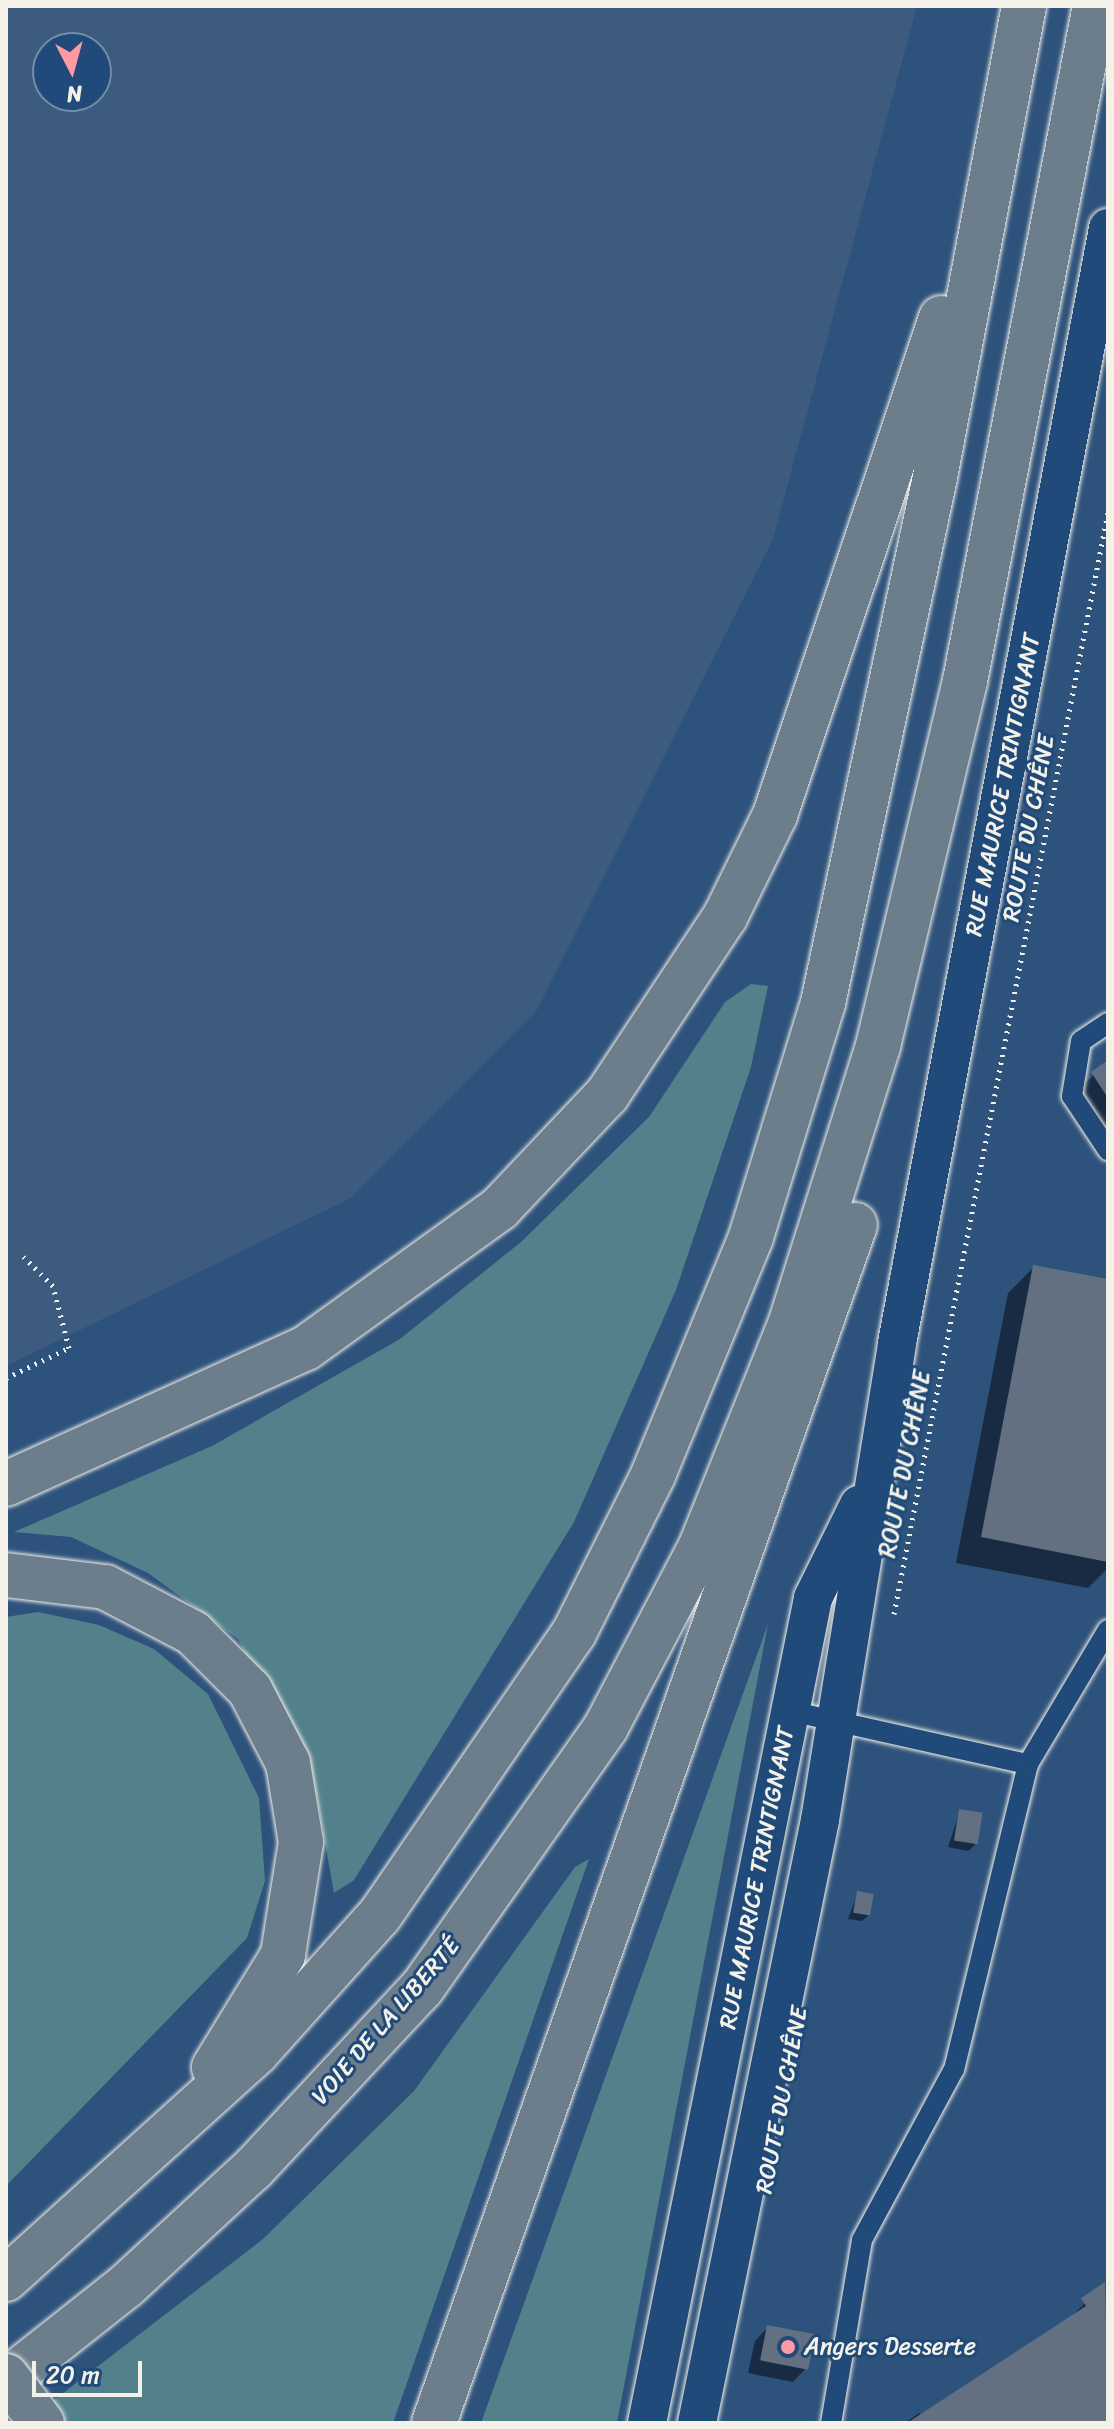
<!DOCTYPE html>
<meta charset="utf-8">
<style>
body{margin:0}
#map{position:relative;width:1114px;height:2429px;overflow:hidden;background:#2d527c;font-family:Sriracha,sans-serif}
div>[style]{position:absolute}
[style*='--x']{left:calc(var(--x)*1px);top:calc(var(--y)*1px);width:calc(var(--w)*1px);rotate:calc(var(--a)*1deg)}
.built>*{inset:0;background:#3d5b7e}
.green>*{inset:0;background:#52818c}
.shadow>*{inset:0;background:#0007}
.building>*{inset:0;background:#637082;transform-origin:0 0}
.path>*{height:5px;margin-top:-2.5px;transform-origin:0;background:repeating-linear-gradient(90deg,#f4f1e8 0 2px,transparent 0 8px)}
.roads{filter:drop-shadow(0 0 2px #f4f1e8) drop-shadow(0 0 2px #f4f1e8)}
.lane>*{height:20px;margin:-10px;padding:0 10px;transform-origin:10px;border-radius:10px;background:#1f4a7a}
.street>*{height:38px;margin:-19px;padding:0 19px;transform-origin:19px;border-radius:19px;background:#1f4a7a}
.highway>*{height:44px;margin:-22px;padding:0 22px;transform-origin:22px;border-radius:22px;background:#6c7d8c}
.bridges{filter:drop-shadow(0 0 2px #f4f1e8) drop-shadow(0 0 2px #f4f1e8)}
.highway-bridge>*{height:44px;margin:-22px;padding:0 22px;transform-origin:22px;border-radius:22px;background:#6c7d8c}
.dots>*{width:22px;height:22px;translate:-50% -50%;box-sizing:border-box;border:4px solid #1f4a7a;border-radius:50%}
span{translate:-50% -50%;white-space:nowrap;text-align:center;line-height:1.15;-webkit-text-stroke:6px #1f4a7a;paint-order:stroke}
.street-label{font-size:24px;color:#f4f1e8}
.poi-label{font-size:24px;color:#f4f1e8}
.left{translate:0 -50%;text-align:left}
.frame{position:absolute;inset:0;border:8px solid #f4f1e8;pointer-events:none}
.north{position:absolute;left:32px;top:32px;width:80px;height:80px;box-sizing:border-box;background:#1f4a7a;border:2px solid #748da6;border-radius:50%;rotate:174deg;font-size:22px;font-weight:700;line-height:32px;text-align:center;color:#f4f1e8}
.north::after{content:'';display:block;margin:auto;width:28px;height:36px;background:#ff9aa2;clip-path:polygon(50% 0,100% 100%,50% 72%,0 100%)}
.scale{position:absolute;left:32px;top:2361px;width:110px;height:36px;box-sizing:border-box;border:4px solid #f4f1e8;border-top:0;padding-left:10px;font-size:24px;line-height:28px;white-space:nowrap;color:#f4f1e8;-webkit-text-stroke:6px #1f4a7a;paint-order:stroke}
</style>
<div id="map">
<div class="built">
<div style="clip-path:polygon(evenodd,6px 6px,917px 6px,773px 539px,537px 1010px,351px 1198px,6px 1366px,6px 6px,48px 48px,96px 48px,96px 96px,48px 96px,48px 48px)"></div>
</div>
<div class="green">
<div style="clip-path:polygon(751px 984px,768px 986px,751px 1067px,676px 1290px,574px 1522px,354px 1880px,334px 1893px,317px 1797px,238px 1639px,148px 1573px,71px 1537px,14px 1532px,212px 1446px,400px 1339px,521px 1242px,649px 1117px,725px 1002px)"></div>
<div style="clip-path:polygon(38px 1612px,99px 1625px,154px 1649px,208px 1694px,259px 1798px,265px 1881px,247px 1938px,6px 2186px,6px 1617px)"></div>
<div style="clip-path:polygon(768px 1624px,617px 2423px,481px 2423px)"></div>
<div style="clip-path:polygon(589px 1859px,393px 2423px,64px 2423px,49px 2404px,263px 2239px,414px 2091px,575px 1867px)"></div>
</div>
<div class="shadow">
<div style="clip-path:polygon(1108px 1063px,1108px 1163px,1066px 1099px)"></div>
<div style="clip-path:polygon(1034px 1267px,1108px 1281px,1108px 1568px,1088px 1588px,956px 1563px,1008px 1293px)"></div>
<div style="clip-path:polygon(960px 1811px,975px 1845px,968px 1851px,948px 1847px)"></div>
<div style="clip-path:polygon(858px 1893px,869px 1915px,862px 1921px,848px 1919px)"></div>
<div style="clip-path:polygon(1104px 2284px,1108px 2423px,905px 2423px,919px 2413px,924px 2420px,1065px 2323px)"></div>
<div style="clip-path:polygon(768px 2327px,806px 2368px,793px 2382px,748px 2373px,755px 2341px)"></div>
</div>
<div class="building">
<div style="clip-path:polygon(1108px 1060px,1108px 1098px,1091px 1072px)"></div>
<div style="clip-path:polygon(1033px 1265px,1108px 1279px,1108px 1562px,981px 1537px)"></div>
<div style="left:959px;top:1809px;width:24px;height:32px;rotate:9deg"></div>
<div style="left:857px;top:1891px;width:17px;height:22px;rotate:10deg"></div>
<div style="clip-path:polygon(1105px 2282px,1108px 2423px,907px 2423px,1086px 2306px,1081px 2298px)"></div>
<div style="left:767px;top:2325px;width:49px;height:36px;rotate:11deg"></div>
</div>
<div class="path">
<div style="--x:6;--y:1378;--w:70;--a:-25.5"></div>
<div style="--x:69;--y:1348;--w:64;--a:-104.5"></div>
<div style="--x:53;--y:1286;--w:45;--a:-135"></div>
<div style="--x:894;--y:1614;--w:1123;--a:-79.01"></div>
</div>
<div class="roads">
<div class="lane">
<div style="--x:1108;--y:1023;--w:32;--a:146"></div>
<div style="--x:1081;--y:1041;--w:56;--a:99.3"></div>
<div style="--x:1072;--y:1096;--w:65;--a:56.3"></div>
<div style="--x:790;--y:1711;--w:244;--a:12.6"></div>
<div style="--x:1028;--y:1764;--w:314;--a:103.6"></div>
<div style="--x:954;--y:2069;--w:194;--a:118.3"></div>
<div style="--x:862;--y:2240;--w:186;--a:99.6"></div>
<div style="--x:1028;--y:1764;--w:156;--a:-59.2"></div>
</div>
<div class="street">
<div style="--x:647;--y:2423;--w:842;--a:-78.62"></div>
<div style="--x:813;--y:1598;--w:104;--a:-63.7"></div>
<div style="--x:697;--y:2423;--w:615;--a:-78.47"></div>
<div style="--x:820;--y:1820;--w:483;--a:-80.8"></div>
<div style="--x:897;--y:1343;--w:1135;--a:-79.28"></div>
</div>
<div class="highway">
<div style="--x:6;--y:1484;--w:329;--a:-24.4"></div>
<div style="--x:306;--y:1348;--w:239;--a:-35.8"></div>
<div style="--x:500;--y:1208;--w:156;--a:-46.6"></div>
<div style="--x:607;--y:1095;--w:214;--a:-56.5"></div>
<div style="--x:725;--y:917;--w:114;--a:-63.9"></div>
<div style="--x:775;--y:815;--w:524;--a:-71.53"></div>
<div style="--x:6;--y:1575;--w:100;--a:6.9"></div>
<div style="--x:105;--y:1587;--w:99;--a:27.6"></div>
<div style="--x:193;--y:1633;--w:81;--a:45"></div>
<div style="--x:250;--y:1690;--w:82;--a:62.5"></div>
<div style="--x:288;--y:1763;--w:80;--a:80.7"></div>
<div style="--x:301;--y:1842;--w:114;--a:99.1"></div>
<div style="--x:283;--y:1955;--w:132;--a:121.6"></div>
<div style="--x:6;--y:2279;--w:338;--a:-42.1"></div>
<div style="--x:257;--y:2052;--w:184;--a:-48.1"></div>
<div style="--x:380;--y:1915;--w:342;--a:-55.5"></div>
<div style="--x:574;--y:1633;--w:177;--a:-63.4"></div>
<div style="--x:653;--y:1475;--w:257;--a:-67.6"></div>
<div style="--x:751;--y:1237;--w:245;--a:-72.9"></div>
<div style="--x:823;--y:1003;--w:538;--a:-77.98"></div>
<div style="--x:935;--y:477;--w:479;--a:-79.3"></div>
<div style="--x:6;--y:2381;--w:153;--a:-38.4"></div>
<div style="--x:126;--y:2286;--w:173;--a:-42.7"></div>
<div style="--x:253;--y:2169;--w:248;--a:-47"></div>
<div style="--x:422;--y:1988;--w:319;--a:-54.8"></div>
<div style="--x:606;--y:1727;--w:204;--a:-62.3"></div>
<div style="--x:701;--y:1546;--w:241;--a:-68.1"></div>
<div style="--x:791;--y:1322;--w:289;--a:-72.5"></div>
<div style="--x:878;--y:1046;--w:375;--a:-76.6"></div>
<div style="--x:965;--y:681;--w:687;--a:-79.1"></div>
<div style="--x:434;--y:2423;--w:1270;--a:-70.64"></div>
</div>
</div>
<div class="bridges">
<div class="highway-bridge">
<div style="--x:6;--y:2376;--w:59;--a:52.5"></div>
</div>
</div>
<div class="dots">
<div style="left:788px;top:2347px;background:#ff9aa2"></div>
</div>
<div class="street-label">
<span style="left:1003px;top:785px;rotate:-79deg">RUE MAURICE TRINTIGNANT</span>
<span style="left:1029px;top:828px;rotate:-79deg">ROUTE DU CHÊNE</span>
<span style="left:905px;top:1464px;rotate:-79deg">ROUTE DU CHÊNE</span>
<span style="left:757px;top:1878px;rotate:-79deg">RUE MAURICE TRINTIGNANT</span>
<span style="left:386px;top:2021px;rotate:-49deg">VOIE DE LA LIBERTÉ</span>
<span style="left:782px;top:2100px;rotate:-79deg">ROUTE DU CHÊNE</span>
</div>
<div class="poi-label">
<span class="left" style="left:804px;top:2347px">Angers Desserte</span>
</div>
<div class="frame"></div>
<div class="north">N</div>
<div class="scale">20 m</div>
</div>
